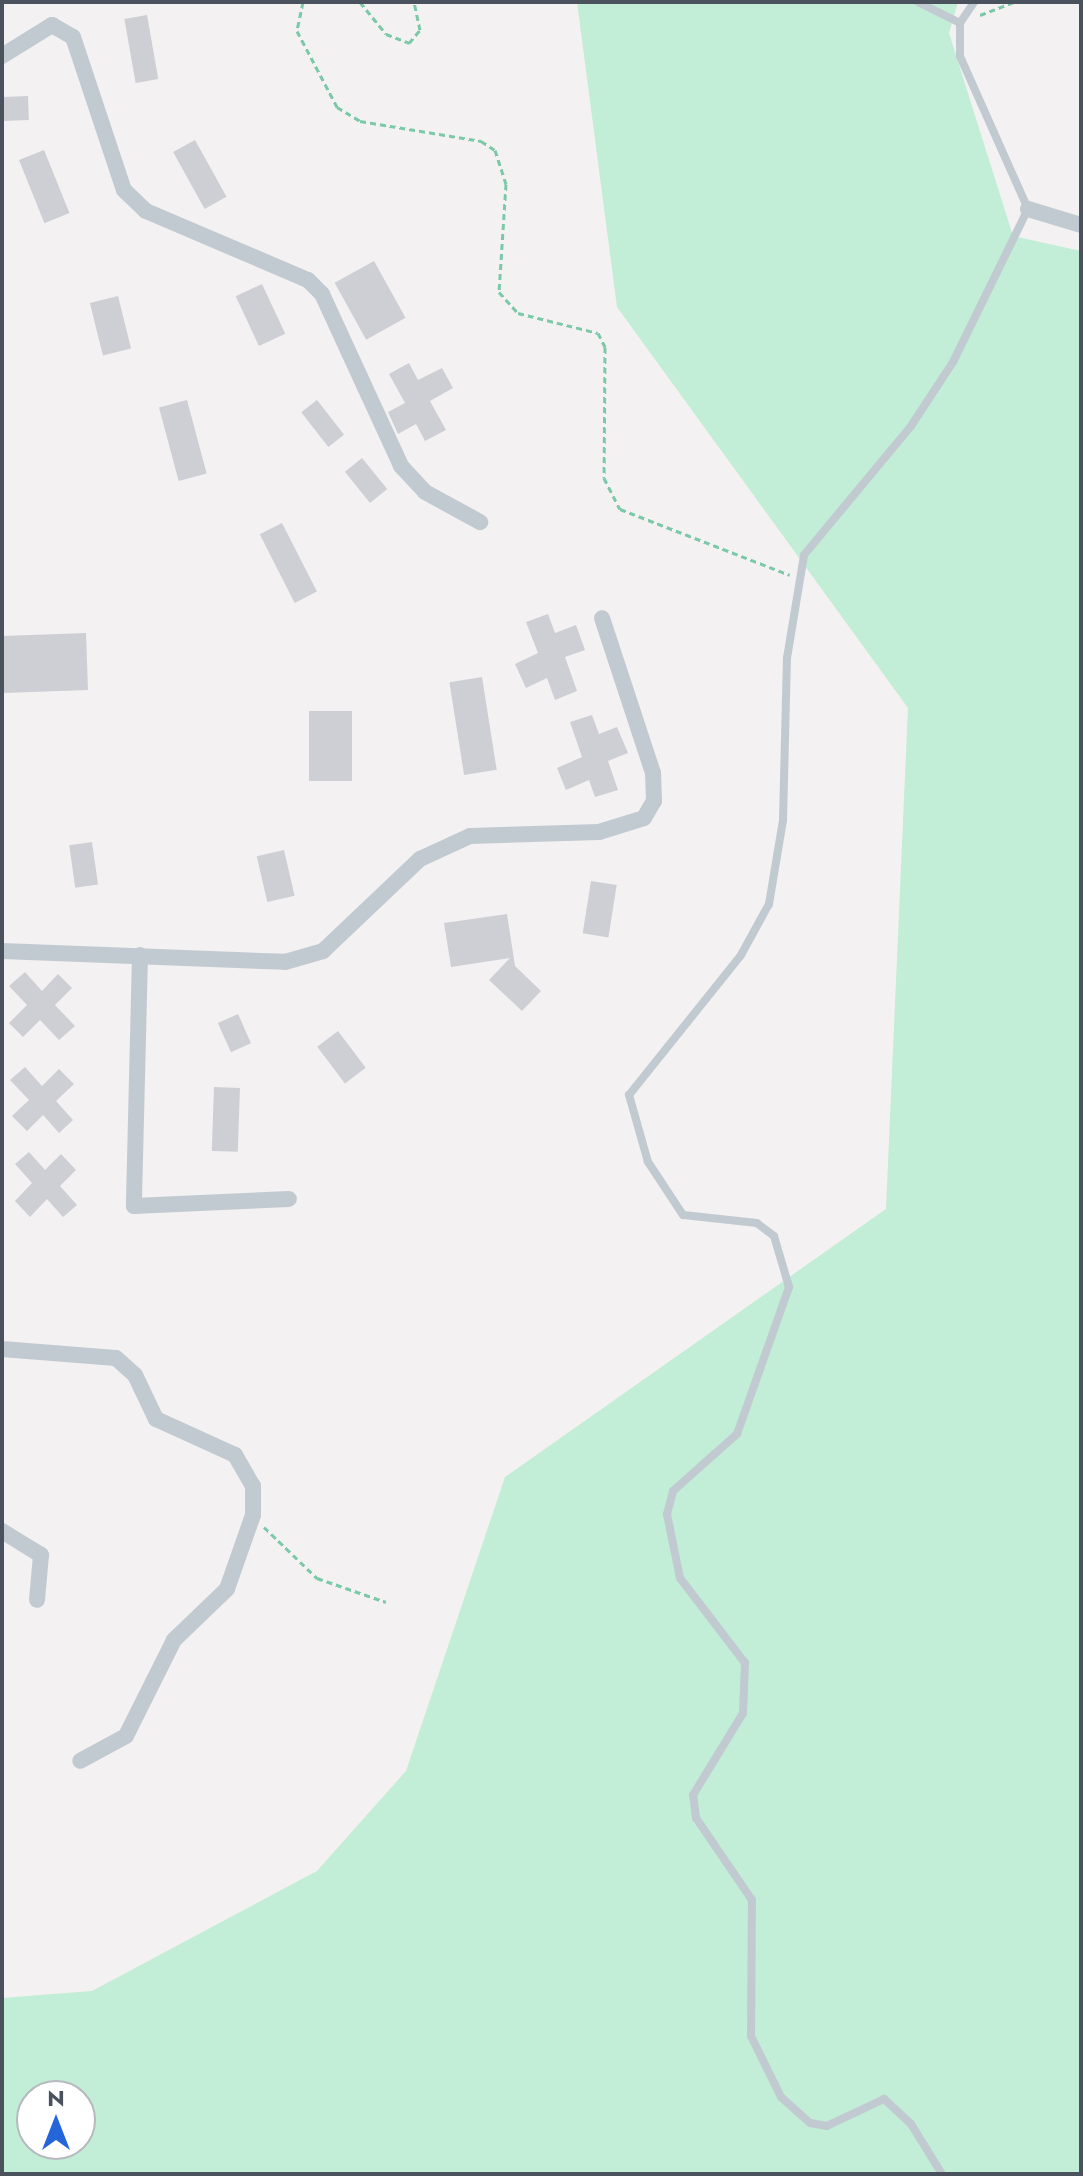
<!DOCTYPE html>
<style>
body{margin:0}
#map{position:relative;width:1083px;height:2176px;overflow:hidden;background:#f3f1f1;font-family:Jost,sans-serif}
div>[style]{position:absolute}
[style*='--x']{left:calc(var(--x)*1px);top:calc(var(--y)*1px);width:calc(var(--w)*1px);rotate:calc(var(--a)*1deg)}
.green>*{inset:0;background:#c2edd6}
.building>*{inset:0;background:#cecfd5;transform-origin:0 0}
.path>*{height:3px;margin-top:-1.5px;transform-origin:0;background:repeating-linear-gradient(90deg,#7cc9a9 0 6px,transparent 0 10px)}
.service>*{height:8px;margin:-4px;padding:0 4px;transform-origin:4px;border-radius:4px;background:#c2cad1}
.minor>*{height:16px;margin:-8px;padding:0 8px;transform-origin:8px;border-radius:8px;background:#c2cad1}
span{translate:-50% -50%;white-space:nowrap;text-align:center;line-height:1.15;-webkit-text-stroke:7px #fff;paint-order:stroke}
.frame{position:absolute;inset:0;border:4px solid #49525d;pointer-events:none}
.north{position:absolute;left:16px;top:2080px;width:80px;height:80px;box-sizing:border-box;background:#fff;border:2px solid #b6babe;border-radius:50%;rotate:0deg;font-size:22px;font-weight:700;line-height:32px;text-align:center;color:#49525d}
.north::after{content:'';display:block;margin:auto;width:28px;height:36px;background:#2465da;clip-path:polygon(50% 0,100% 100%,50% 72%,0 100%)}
</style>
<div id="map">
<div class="green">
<div style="clip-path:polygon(evenodd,577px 2px,958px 2px,949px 33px,1013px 236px,1081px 251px,1081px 2174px,2px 2174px,2px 1998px,92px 1991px,317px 1871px,406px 1771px,505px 1477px,886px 1209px,908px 708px,617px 307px,577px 2px,32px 2096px,80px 2096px,80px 2144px,32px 2144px,32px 2096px)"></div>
</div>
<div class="building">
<div style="left:147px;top:15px;width:65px;height:23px;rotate:80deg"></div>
<div style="left:28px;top:96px;width:24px;height:26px;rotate:88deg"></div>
<div style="left:195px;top:140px;width:65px;height:25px;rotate:61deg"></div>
<div style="left:44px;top:150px;width:68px;height:27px;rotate:68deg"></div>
<div style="left:374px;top:261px;width:65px;height:45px;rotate:61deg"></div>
<div style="left:262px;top:284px;width:55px;height:29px;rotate:65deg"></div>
<div style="left:118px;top:296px;width:54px;height:29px;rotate:76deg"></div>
<div style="clip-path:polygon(409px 363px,418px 380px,442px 368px,453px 388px,430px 401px,446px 430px,425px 441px,416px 424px,398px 434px,388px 412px,405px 403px,389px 374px)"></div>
<div style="left:187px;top:400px;width:76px;height:29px;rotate:75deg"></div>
<div style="left:317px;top:400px;width:44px;height:20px;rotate:52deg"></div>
<div style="left:362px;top:458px;width:40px;height:22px;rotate:51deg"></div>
<div style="left:282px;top:523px;width:77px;height:25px;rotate:63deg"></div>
<div style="clip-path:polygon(548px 614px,555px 633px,576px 625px,585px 650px,565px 657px,577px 691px,555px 700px,547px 678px,526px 688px,515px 664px,538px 653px,526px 622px)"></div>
<div style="left:86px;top:633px;width:57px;height:84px;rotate:88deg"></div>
<div style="left:482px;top:677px;width:94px;height:33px;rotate:81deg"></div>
<div style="left:309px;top:711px;width:43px;height:70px"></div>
<div style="clip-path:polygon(592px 715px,599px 734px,617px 727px,628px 753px,608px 761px,618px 790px,595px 797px,589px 780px,566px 790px,557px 768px,582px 757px,570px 722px)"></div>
<div style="left:92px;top:842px;width:43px;height:23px;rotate:82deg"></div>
<div style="left:284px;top:850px;width:47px;height:28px;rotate:77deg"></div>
<div style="left:591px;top:881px;width:26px;height:53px;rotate:9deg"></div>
<div style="clip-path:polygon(507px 914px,515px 966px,541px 991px,522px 1011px,489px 980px,510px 958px,451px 967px,444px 923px)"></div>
<div style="clip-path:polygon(25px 972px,42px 991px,58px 974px,72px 988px,55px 1005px,75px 1026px,59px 1040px,40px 1020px,23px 1037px,9px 1023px,27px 1005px,9px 986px)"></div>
<div style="left:238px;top:1014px;width:32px;height:22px;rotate:66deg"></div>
<div style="left:338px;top:1031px;width:46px;height:26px;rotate:53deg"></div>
<div style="clip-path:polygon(25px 1067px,42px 1086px,59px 1069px,74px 1084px,56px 1101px,73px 1120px,59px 1133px,43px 1115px,27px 1131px,12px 1116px,29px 1100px,10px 1080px)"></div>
<div style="left:214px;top:1087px;width:26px;height:64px;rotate:2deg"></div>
<div style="clip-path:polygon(29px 1152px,45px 1170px,61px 1154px,76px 1170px,60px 1186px,77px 1205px,63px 1217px,47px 1199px,30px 1217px,15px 1201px,32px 1183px,15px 1164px)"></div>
</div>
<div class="path">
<div style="--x:303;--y:2;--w:30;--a:102"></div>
<div style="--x:297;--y:31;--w:86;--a:62.2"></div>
<div style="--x:337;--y:107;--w:27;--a:31"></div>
<div style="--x:360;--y:121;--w:123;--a:9.4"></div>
<div style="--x:481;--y:141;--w:17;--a:33"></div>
<div style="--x:495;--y:150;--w:36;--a:72"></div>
<div style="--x:506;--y:184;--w:108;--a:93.7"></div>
<div style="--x:499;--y:292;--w:28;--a:48"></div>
<div style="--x:518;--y:313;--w:82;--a:14"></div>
<div style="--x:598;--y:333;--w:16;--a:63"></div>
<div style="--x:605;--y:347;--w:131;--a:90.4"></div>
<div style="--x:604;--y:478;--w:35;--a:63"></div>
<div style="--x:620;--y:509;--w:182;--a:21.2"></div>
<div style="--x:360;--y:2;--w:41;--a:50.9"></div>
<div style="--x:386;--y:34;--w:25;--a:21"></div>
<div style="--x:409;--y:43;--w:17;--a:-50"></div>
<div style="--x:420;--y:30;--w:29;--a:-102"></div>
<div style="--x:980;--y:15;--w:36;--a:-21"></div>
<div style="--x:264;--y:1527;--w:74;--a:43.9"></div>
<div style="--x:317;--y:1578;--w:73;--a:19.2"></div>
</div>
<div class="service">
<div style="--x:918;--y:2;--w:47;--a:26.6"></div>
<div style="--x:942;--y:2174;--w:59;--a:-121.8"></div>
<div style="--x:911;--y:2124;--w:37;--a:-137"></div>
<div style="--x:884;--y:2099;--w:63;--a:154.7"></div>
<div style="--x:827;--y:2126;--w:17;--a:-170"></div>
<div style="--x:810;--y:2123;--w:39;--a:-138"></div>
<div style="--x:781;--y:2097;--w:68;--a:-116.2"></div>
<div style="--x:751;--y:2036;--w:136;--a:-89.6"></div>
<div style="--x:752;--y:1900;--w:99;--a:-124.3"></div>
<div style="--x:696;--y:1818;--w:23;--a:-97"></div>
<div style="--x:693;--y:1795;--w:96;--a:-58.6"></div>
<div style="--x:743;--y:1713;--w:50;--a:-87.7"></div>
<div style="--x:745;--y:1663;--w:107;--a:-127.4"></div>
<div style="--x:680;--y:1578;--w:65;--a:-101.5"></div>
<div style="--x:667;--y:1514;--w:24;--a:-75"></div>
<div style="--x:673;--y:1491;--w:86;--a:-41.7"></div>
<div style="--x:737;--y:1434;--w:156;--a:-70.5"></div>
<div style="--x:789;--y:1287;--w:53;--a:-106.4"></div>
<div style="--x:774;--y:1236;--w:21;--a:-143"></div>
<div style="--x:757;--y:1223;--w:74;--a:-173.8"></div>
<div style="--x:683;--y:1215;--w:64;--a:-123.4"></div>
<div style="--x:648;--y:1162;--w:70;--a:-105.8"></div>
<div style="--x:629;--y:1095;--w:179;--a:-51.3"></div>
<div style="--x:741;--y:955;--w:58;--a:-61.2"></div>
<div style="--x:769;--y:904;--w:85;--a:-80.5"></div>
<div style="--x:783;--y:820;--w:162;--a:-88.6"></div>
<div style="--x:787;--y:658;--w:104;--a:-80.6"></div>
<div style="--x:804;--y:555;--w:168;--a:-50.3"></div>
<div style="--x:911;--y:426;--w:77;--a:-56.7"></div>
<div style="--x:953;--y:362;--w:170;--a:-63.9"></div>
<div style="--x:1028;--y:209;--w:167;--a:-114"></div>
<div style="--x:960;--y:56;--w:33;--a:-90"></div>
<div style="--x:960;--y:23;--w:25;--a:-56"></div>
</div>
<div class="minor">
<div style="--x:2;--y:56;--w:59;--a:-31.8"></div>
<div style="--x:52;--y:25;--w:24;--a:30"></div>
<div style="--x:73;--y:37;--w:161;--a:71.6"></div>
<div style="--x:124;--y:190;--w:30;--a:44"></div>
<div style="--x:146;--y:211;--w:176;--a:23.1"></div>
<div style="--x:308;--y:280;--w:20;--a:45"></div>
<div style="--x:322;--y:294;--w:189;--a:65.3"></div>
<div style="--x:401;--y:466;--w:35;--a:47"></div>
<div style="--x:425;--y:492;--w:63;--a:28.6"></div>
<div style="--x:1028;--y:209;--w:55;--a:16.8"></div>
<div style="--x:2;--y:951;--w:283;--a:2.2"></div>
<div style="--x:285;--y:962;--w:40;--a:-16"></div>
<div style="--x:323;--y:951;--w:134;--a:-43.5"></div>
<div style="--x:420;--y:859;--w:55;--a:-24.7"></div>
<div style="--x:470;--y:836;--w:129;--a:-1.8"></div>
<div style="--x:599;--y:832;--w:47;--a:-17.3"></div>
<div style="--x:644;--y:818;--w:20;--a:-60"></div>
<div style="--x:654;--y:801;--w:28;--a:-92"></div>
<div style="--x:653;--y:773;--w:163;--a:-108.2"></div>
<div style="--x:140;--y:955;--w:251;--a:91.4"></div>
<div style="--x:134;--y:1206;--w:155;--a:-2.6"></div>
<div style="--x:2;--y:1349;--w:114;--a:4.5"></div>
<div style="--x:116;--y:1358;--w:25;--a:42"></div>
<div style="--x:135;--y:1375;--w:49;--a:64.5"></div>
<div style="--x:156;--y:1419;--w:87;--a:24.5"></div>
<div style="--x:235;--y:1455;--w:36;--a:60"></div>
<div style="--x:253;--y:1486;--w:29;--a:90"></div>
<div style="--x:253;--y:1515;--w:78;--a:109.4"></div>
<div style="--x:227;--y:1589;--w:74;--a:136.1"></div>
<div style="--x:174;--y:1640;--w:107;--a:116.6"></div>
<div style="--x:126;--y:1736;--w:52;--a:151.5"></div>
<div style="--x:2;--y:1531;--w:46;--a:31.6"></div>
<div style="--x:41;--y:1555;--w:45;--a:95.1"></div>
</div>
<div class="frame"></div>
<div class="north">N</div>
</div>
